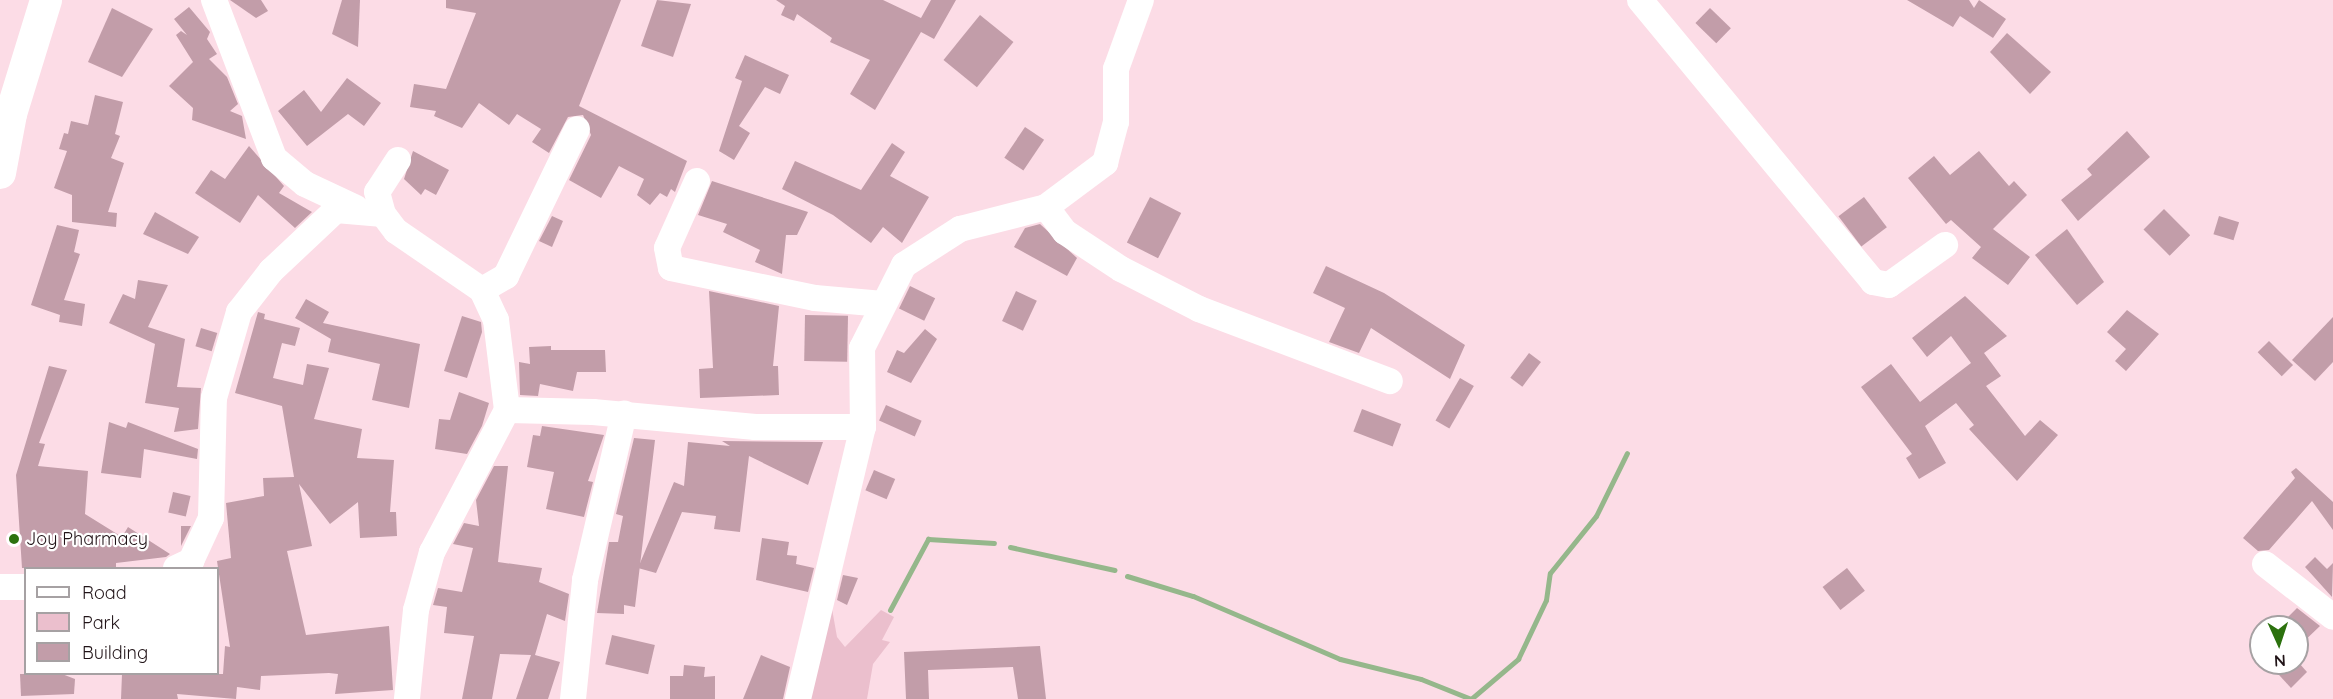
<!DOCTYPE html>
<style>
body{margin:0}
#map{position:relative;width:2333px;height:699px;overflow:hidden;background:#fcdce6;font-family:Quicksand,sans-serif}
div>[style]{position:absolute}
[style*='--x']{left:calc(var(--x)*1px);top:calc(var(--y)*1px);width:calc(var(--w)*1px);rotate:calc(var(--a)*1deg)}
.green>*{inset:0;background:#ebbfcd}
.stream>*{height:5px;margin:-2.5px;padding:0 2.5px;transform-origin:2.5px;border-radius:2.5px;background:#95b78b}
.building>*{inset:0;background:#c29da9;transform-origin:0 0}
.minor>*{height:26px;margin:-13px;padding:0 13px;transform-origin:13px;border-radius:13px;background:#fff}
.major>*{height:32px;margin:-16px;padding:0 16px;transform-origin:16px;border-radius:16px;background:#fff}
.dots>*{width:16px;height:16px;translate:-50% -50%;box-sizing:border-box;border:3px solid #fff;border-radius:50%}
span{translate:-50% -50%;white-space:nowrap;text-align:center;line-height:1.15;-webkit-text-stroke:4.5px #fff;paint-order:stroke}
.poi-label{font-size:18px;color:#211418}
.left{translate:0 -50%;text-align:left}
.legend{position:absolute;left:24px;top:567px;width:195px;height:108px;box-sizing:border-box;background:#fff;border:2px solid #a6a1a3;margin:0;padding:8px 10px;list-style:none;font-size:18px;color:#211418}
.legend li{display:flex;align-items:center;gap:12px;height:30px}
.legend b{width:30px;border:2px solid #a6a1a3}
.north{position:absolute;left:2249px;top:615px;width:60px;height:60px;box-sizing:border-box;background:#fff;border:2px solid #a6a1a3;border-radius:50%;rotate:177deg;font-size:16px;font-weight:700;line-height:24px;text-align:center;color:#211418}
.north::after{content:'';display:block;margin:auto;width:21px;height:27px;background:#2c710e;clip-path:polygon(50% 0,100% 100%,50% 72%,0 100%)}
</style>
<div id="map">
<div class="green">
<div style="clip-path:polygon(831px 603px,837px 637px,845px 647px,881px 610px,894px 617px,882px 640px,890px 642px,873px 664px,867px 699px,796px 699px)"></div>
</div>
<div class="stream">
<div style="--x:1010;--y:547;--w:107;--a:12.4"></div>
<div style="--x:1127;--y:576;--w:69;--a:16.9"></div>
<div style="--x:1193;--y:596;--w:160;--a:23.2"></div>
<div style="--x:1340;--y:659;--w:83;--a:13.9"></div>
<div style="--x:1421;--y:679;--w:54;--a:21.8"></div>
<div style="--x:890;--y:610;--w:81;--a:-61.8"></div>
<div style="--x:928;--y:539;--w:66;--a:3.5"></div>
<div style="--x:1471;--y:699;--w:62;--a:-40.4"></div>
<div style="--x:1518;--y:659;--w:65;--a:-64.6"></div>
<div style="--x:1546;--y:600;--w:27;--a:-82"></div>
<div style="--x:1550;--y:573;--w:73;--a:-51.1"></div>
<div style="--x:1596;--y:516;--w:70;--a:-63.8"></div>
</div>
<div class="building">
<div style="clip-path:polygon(230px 0,261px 0,268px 11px,256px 18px)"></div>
<div style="clip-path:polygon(342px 0,360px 0,358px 47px,332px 34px)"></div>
<div style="clip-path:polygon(446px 0,621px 0,579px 106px,687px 161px,675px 192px,671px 189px,667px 197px,660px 193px,650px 205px,637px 195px,644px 179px,619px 166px,601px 198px,569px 180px,591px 135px,583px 115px,568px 117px,549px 153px,532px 142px,541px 129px,517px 114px,509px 125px,479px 103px,462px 128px,434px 116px,436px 111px,410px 107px,414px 84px,446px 89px,476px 13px,446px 8px)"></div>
<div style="clip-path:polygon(657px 0,691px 4px,673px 57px,641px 46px)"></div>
<div style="clip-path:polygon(776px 0,883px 0,921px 18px,931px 0,956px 0,934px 39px,921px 32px,875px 110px,850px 94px,870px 60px,830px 42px,832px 38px,797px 14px,794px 21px,781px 15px,785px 6px)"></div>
<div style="clip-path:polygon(1907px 0,1969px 0,1974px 8px,1979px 0,2006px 19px,1993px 38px,1960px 16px,1953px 27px)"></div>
<div style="clip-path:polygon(189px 7px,210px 32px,207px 39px,217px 54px,209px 59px,227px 77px,238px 104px,230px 111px,242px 116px,246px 139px,192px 120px,193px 108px,169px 86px,193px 62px,176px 35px,181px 31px,187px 35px,174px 19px)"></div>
<div style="clip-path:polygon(112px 8px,153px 29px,122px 77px,88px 62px)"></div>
<div style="left:1710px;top:8px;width:29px;height:21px;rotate:44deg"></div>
<div style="left:980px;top:15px;width:43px;height:58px;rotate:39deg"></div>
<div style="clip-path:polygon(2007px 33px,2051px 72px,2030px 94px,1990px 52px)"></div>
<div style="clip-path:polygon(745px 55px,789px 75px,780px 94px,765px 87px,739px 126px,750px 133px,734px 160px,719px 151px,742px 81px,735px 78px)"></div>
<div style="clip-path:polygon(347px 78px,381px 103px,364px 126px,348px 114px,307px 146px,278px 111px,304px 90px,321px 112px)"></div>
<div style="clip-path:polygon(95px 95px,123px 102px,115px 134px,120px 136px,111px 158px,124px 163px,108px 212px,117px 213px,116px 227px,72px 222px,72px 195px,54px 188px,67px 151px,59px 149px,64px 133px,68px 134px,71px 121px,88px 125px)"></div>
<div style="left:1025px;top:127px;width:23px;height:37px;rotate:34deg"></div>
<div style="clip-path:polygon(2127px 131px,2150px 157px,2078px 221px,2061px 200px,2092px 175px,2087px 169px)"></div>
<div style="clip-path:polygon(892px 143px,905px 152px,890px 176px,929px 197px,902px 243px,883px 227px,871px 243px,833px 215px,782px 189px,795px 161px,861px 190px)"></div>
<div style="clip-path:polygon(249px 146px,284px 186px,279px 193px,312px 212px,295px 228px,258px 195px,240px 223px,195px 193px,211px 170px,225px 179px)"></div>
<div style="clip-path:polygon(413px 151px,449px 170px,436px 195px,425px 189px,421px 195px,404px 179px)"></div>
<div style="clip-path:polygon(1979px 151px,2009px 186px,2014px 181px,2027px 195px,1993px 229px,2030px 257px,2008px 285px,1972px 258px,1981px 247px,1951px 220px,1946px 224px,1908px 178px,1934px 156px,1950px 175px)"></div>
<div style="clip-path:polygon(712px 181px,808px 212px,797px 235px,786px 235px,782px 274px,755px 262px,760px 250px,723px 232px,727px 224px,698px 215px)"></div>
<div style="left:1150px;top:197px;width:35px;height:51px;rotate:27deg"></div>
<div style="left:1864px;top:197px;width:38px;height:32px;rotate:53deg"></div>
<div style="left:2164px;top:209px;width:37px;height:29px;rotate:45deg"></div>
<div style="clip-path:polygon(155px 212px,199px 237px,188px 254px,143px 234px)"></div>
<div style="clip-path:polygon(552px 216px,563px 221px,552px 247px,539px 241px)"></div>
<div style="left:2219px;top:216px;width:21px;height:19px;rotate:17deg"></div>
<div style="clip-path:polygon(1040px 224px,1077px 258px,1067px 276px,1014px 247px,1025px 228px)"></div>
<div style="clip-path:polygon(57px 225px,79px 230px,74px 252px,80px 254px,64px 300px,85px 304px,82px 326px,59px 322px,60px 315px,31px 305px)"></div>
<div style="clip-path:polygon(2067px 229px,2104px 282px,2077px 305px,2035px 255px)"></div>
<div style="clip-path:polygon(1326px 266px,1384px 293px,1465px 345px,1450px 379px,1371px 328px,1359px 353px,1329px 342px,1345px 308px,1313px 293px)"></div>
<div style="clip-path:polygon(138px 280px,168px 285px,148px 327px,185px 339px,177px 387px,201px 388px,198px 429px,174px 432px,179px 408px,145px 403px,155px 344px,109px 323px,123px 294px,135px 299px)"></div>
<div style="left:910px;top:286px;width:28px;height:25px;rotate:26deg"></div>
<div style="clip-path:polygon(709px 291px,779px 306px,773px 366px,778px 366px,779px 395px,700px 398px,699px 369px,713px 368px)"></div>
<div style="left:1016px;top:291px;width:23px;height:33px;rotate:25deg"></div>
<div style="clip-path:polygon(1965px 296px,2007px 336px,1984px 353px,2001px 376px,1986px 386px,2025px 436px,2040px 420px,2058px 435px,2017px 481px,1969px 429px,1974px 425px,1956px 403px,1925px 426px,1946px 463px,1919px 479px,1906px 458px,1912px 454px,1861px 387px,1891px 364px,1920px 402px,1971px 363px,1951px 336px,1927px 357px,1912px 338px)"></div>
<div style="clip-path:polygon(306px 299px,329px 312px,323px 323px,420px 344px,409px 408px,372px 400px,380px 364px,328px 352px,331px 339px,295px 318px)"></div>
<div style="clip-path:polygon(2127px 310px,2159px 334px,2126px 371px,2115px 361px,2126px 349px,2107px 332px)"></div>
<div style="clip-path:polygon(258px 312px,265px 314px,264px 319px,300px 328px,295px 346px,282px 343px,273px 378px,303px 385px,307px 364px,329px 368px,314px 419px,362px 429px,357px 458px,394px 460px,390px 512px,396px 512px,397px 536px,360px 538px,358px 502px,330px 524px,299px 484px,312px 546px,287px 551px,306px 635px,389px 626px,393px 690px,335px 694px,338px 674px,329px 673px,261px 676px,260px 690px,237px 687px,236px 699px,177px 694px,178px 699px,121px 699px,122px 674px,223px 674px,225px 646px,230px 647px,217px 561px,231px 558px,226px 503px,264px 496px,263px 478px,294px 477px,282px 406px,235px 393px)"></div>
<div style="left:805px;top:315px;width:43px;height:46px;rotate:1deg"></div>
<div style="clip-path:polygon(462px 316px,481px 322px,482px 332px,467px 378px,444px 371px)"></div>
<div style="clip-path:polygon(2333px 317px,2333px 362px,2315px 381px,2292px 360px)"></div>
<div style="left:201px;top:328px;width:17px;height:19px;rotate:17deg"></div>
<div style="clip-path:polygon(925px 329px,937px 339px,911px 383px,887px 372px,897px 350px,904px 353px)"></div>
<div style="left:2269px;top:341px;width:34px;height:16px;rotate:45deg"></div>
<div style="clip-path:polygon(551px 346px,551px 350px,605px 350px,606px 372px,577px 372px,573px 391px,540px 384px,538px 396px,520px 395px,519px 362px,530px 364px,529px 347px)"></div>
<div style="left:1529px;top:353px;width:15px;height:31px;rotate:37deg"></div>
<div style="clip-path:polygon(49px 366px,67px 370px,39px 443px,45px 444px,38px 466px,88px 471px,85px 514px,122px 537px,128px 527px,170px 554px,166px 557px,116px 563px,116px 568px,22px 568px,16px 475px)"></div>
<div style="left:1460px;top:378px;width:16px;height:49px;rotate:30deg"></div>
<div style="clip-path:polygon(459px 392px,489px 403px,482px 426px,467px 454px,435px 449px,439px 419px,450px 420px)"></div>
<div style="left:886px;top:405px;width:39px;height:17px;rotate:24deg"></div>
<div style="left:1362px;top:409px;width:42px;height:24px;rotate:21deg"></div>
<div style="clip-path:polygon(109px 422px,126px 428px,128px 422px,198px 449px,197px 459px,144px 449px,141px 478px,101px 473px)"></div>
<div style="clip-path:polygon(542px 426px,604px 435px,588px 481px,593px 482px,584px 517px,546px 509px,554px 472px,527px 467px,533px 435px,540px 436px)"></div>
<div style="clip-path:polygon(634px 438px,655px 440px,635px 607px,624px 605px,624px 614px,597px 613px,609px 542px,618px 542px,623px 516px,616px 514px)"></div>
<div style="clip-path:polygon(722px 441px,823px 442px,808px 485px,749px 456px,740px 532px,714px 529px,716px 516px,682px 512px,656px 573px,638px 568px,674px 482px,684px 486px,688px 442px,730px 446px)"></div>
<div style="clip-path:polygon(494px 466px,508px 466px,498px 562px,542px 568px,539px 582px,569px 594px,565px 621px,547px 614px,535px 655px,560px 662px,548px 699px,516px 699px,531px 655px,500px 654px,492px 699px,462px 699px,474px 636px,444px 633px,447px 607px,433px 605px,438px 588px,462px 592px,473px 548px,453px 544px,464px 523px,479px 526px,476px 500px)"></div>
<div style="clip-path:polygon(2296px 468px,2333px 502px,2333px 530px,2312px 501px,2269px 550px,2258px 551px,2243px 538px,2295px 478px,2291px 472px)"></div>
<div style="left:874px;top:470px;width:23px;height:22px;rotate:23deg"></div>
<div style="left:173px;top:492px;width:18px;height:21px;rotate:13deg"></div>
<div style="clip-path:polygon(181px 526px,191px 526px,181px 546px)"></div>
<div style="clip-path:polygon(762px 538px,789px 542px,787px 555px,797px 556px,796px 564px,814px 568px,808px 592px,756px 580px)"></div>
<div style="clip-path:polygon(2315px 557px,2327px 569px,2333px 563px,2332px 597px,2305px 567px)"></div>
<div style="left:1847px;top:568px;width:29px;height:31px;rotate:52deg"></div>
<div style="clip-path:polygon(843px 575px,858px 578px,847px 605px,837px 600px)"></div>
<div style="clip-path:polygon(2297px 608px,2320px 626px,2297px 648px,2297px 627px,2278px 627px)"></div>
<div style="left:612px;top:635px;width:44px;height:30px;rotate:13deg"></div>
<div style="clip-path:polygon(1040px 646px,1046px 699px,1018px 699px,1013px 667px,928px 670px,929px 699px,906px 699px,904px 652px)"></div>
<div style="clip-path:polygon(761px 655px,790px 667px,783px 699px,743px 699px)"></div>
<div style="clip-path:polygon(2268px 663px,2299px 663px,2307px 672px,2291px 688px)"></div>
<div style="clip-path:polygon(684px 665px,705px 667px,704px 677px,715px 676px,715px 699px,670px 699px,670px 676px,683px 676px)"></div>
<div style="clip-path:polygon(20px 674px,62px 674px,75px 679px,74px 694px,21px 696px)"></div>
</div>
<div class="minor">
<div style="--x:214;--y:0;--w:169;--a:69.2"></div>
<div style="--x:274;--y:158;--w:40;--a:40"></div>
<div style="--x:305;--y:184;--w:56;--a:25.2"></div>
<div style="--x:1640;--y:0;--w:366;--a:50.4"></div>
<div style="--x:1873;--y:282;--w:16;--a:11"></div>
<div style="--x:1889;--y:285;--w:69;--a:-35.5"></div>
<div style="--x:398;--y:160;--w:38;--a:123"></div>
<div style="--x:377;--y:192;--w:23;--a:75"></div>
<div style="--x:383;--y:214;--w:21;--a:53"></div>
<div style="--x:396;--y:231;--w:104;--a:34.5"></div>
<div style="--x:482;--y:290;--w:33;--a:65"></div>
<div style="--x:496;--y:320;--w:91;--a:83"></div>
<div style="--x:507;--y:410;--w:161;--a:117.8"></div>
<div style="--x:432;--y:552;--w:60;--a:105.4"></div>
<div style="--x:416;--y:610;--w:89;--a:95.8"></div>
<div style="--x:697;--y:181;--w:73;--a:114.1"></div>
<div style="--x:667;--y:248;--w:20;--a:79"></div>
<div style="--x:671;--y:268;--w:147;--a:11.8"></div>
<div style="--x:815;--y:298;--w:68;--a:5"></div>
<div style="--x:1046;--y:207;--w:31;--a:53"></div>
<div style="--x:1065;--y:232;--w:67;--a:33.5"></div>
<div style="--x:1121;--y:269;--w:88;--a:27.1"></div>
<div style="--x:1199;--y:309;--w:204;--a:20.7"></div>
<div style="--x:482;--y:290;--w:28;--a:-30"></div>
<div style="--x:506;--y:276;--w:163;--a:-64.2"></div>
<div style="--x:507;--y:410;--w:86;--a:1.3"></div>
<div style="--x:593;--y:412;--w:163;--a:5.3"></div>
<div style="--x:755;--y:427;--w:108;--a:0"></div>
<div style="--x:863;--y:427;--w:79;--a:-90.7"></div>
<div style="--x:862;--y:348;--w:93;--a:-63.2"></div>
<div style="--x:904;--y:265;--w:67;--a:-32.7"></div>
<div style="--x:960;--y:229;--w:89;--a:-14.3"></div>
<div style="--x:1046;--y:207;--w:74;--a:-36.7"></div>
<div style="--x:1105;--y:163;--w:42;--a:-75"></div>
<div style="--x:1116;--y:122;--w:53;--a:-90"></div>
<div style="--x:1116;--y:69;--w:73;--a:-70.1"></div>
<div style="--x:2265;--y:564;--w:86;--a:37.9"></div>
<div style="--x:176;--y:568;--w:17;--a:-25"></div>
<div style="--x:191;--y:561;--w:47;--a:-65.1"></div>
<div style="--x:211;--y:518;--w:120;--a:-88.6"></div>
<div style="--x:214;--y:398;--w:90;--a:-73.8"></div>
<div style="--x:239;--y:312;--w:52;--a:-52"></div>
<div style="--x:271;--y:271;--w:89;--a:-43.2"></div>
<div style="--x:336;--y:210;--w:47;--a:4.9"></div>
<div style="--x:0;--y:587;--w:26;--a:0"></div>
<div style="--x:573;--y:699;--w:120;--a:-84.2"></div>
<div style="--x:585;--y:580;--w:171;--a:-76.8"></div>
<div style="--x:798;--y:699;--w:280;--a:-76.6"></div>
</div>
<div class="major">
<div style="--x:0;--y:173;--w:60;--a:-79.4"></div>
<div style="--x:11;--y:114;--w:119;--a:-72.9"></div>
</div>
<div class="dots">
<div style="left:14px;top:539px;background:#2c710e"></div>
</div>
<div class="poi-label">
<span class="left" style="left:26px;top:539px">Joy Pharmacy</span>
</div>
<ul class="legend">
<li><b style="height:8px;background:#fff"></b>Road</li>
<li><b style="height:16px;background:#ebbfcd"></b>Park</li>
<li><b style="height:16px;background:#c29da9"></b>Building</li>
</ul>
<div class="north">N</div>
</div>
